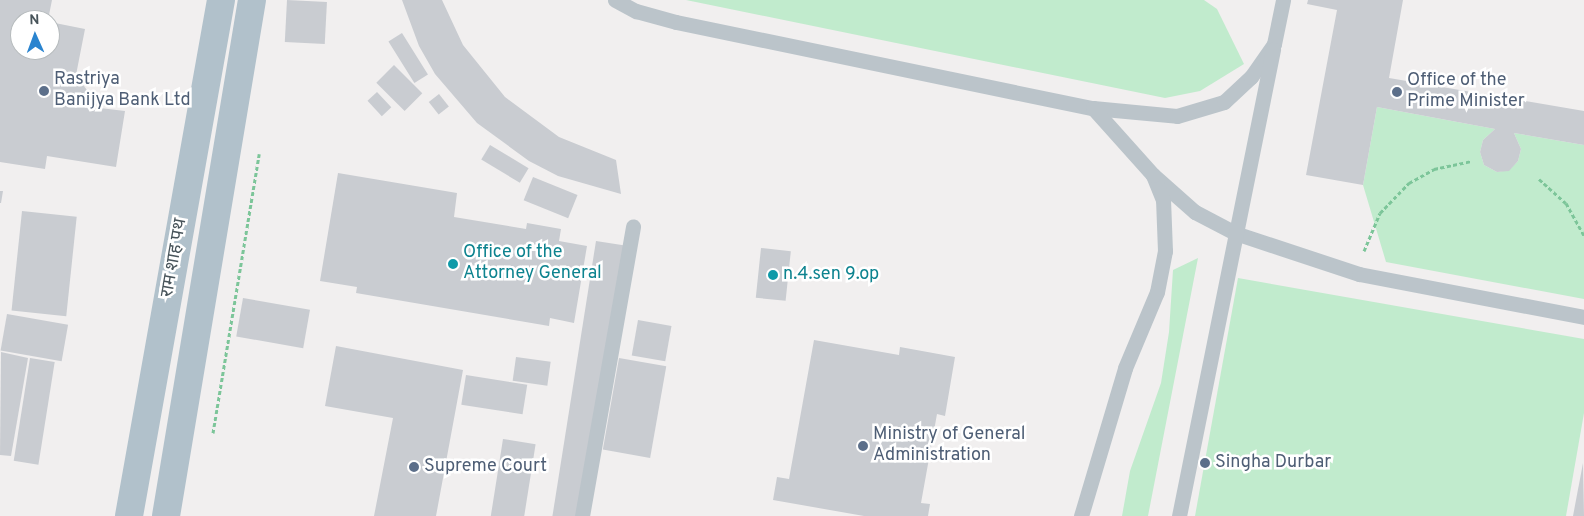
<!DOCTYPE html>
<meta charset="utf-8">
<style>
body{margin:0}
#map{position:relative;width:1584px;height:516px;overflow:hidden;background:#f1efef;font-family:Overpass,"Noto Sans Devanagari",sans-serif}
div>[style]{position:absolute}
[style*='--x']{left:calc(var(--x)*1px);top:calc(var(--y)*1px);width:calc(var(--w)*1px);rotate:calc(var(--a)*1deg)}
.green>*{inset:0;background:#c1ebcd}
.building>*{inset:0;background:#c9ccd1;transform-origin:0 0}
.path>*{height:3px;margin-top:-1.5px;transform-origin:0;background:repeating-linear-gradient(90deg,#7cc599 0 4px,transparent 0 6.5px)}
.service>*{height:15px;margin:-7.5px;padding:0 7.5px;transform-origin:7.5px;border-radius:7.5px;background:#bbc4ca}
.primary>*{height:28px;margin:-14px;padding:0 14px;transform-origin:14px;border-radius:14px;background:#b1c1cb}
.dots>*{width:14px;height:14px;translate:-50% -50%;box-sizing:border-box;border:2px solid #fff;border-radius:50%}
span{translate:-50% -50%;white-space:nowrap;text-align:center;line-height:1.15;-webkit-text-stroke:5px #fff;paint-order:stroke}
.service-label{font-size:18px;color:#4e5e75}
.left{translate:0 -50%;text-align:left}
.culture-label{font-size:18px;color:#0d838f}
.street-label{font-size:18px;color:#48545a}
.north{position:absolute;left:10px;top:10px;width:50px;height:50px;box-sizing:border-box;background:#fff;border:1px solid #b6bbbd;border-radius:50%;rotate:358deg;font-size:14px;font-weight:700;line-height:20px;text-align:center;color:#48545a}
.north::after{content:'';display:block;margin:auto;width:18px;height:22px;background:#2a84cf;clip-path:polygon(50% 0,100% 100%,50% 72%,0 100%)}
</style>
<div id="map">
<div class="green">
<div style="clip-path:polygon(686px 0,1204px 0,1217px 9px,1244px 64px,1200px 91px,1165px 98px)"></div>
<div style="clip-path:polygon(1377px 107px,1495px 129px,1483px 140px,1480px 152px,1484px 165px,1497px 172px,1509px 170px,1518px 161px,1521px 149px,1514px 133px,1584px 145px,1584px 299px,1386px 262px,1363px 185px)"></div>
<div style="clip-path:polygon(1198px 258px,1148px 516px,1122px 516px,1130px 471px,1161px 383px,1169px 332px,1173px 270px)"></div>
<div style="clip-path:polygon(1238px 278px,1584px 339px,1584px 413px,1566px 516px,1195px 516px)"></div>
</div>
<div class="building">
<div style="clip-path:polygon(0 0,52px 0,48px 20px,20px 20px,20px 50px,50px 50px,50px 22px,85px 29px,76px 75px,100px 108px,125px 111px,116px 167px,47px 156px,45px 169px,0 162px)"></div>
<div style="left:287px;top:0;width:40px;height:42px;rotate:3deg"></div>
<div style="clip-path:polygon(402px 0,442px 0,463px 45px,505px 97px,559px 137px,616px 160px,621px 194px,558px 176px,529px 161px,477px 123px,435px 74px,419px 46px)"></div>
<div style="clip-path:polygon(1308px 0,1403px 0,1389px 78px,1584px 111px,1584px 145px,1514px 133px,1521px 149px,1518px 161px,1509px 171px,1497px 172px,1484px 165px,1480px 152px,1483px 140px,1495px 129px,1377px 107px,1363px 185px,1306px 175px,1337px 10px,1307px 4px)"></div>
<div style="left:402px;top:33px;width:49px;height:16px;rotate:58deg"></div>
<div style="left:394px;top:65px;width:40px;height:25px;rotate:45deg"></div>
<div style="left:377px;top:92px;width:21px;height:13px;rotate:47deg"></div>
<div style="left:439px;top:94px;width:16px;height:13px;rotate:52deg"></div>
<div style="left:490px;top:145px;width:45px;height:17px;rotate:31deg"></div>
<div style="clip-path:polygon(338px 173px,457px 193px,454px 217px,526px 229px,527px 223px,561px 229px,559px 241px,587px 246px,574px 323px,550px 318px,549px 326px,356px 293px,357px 287px,320px 281px)"></div>
<div style="left:533px;top:177px;width:48px;height:25px;rotate:22deg"></div>
<div style="clip-path:polygon(0 191px,3px 191px,1px 203px,0 203px)"></div>
<div style="left:22px;top:211px;width:55px;height:100px;rotate:6deg"></div>
<div style="left:596px;top:241px;width:31px;height:279px;rotate:9deg"></div>
<div style="left:761px;top:248px;width:30px;height:50px;rotate:6deg"></div>
<div style="left:243px;top:298px;width:68px;height:39px;rotate:10deg"></div>
<div style="left:7px;top:314px;width:62px;height:37px;rotate:10deg"></div>
<div style="left:638px;top:320px;width:34px;height:36px;rotate:10deg"></div>
<div style="clip-path:polygon(814px 340px,899px 355px,900px 347px,955px 357px,945px 416px,937px 414px,921px 503px,930px 504px,928px 516px,864px 516px,773px 500px,777px 477px,789px 479px)"></div>
<div style="clip-path:polygon(336px 346px,463px 370px,436px 516px,374px 516px,393px 418px,325px 406px)"></div>
<div style="clip-path:polygon(1px 352px,28px 358px,11px 456px,0 455px)"></div>
<div style="left:516px;top:357px;width:35px;height:24px;rotate:8deg"></div>
<div style="left:30px;top:358px;width:25px;height:104px;rotate:9deg"></div>
<div style="left:619px;top:358px;width:48px;height:93px;rotate:10deg"></div>
<div style="left:466px;top:375px;width:62px;height:30px;rotate:9deg"></div>
<div style="left:503px;top:439px;width:33px;height:78px;rotate:9deg"></div>
<div style="clip-path:polygon(1583px 463px,1584px 516px,1573px 516px)"></div>
</div>
<div class="path">
<div style="--x:1539;--y:179;--w:36;--a:42"></div>
<div style="--x:1566;--y:203;--w:37;--a:61"></div>
<div style="--x:1364;--y:251;--w:41;--a:-67.2"></div>
<div style="--x:1380;--y:213;--w:42;--a:-46"></div>
<div style="--x:1409;--y:183;--w:29;--a:-29"></div>
<div style="--x:1434;--y:169;--w:38;--a:-12"></div>
<div style="--x:213;--y:433;--w:283;--a:-80.6"></div>
</div>
<div class="service">
<div style="--x:615;--y:0;--w:24;--a:28"></div>
<div style="--x:636;--y:11;--w:41;--a:15.4"></div>
<div style="--x:676;--y:22;--w:426;--a:11.7"></div>
<div style="--x:1093;--y:108;--w:84;--a:5.4"></div>
<div style="--x:1177;--y:116;--w:49;--a:-16.6"></div>
<div style="--x:1224;--y:102;--w:37;--a:-43"></div>
<div style="--x:1251;--y:77;--w:40;--a:-55.1"></div>
<div style="--x:1274;--y:44;--w:45;--a:-78.4"></div>
<div style="--x:1153;--y:175;--w:56;--a:41.4"></div>
<div style="--x:1195;--y:212;--w:45;--a:27.7"></div>
<div style="--x:1235;--y:233;--w:131;--a:18.3"></div>
<div style="--x:1359;--y:274;--w:229;--a:10.8"></div>
<div style="--x:582;--y:516;--w:294;--a:-80"></div>
<div style="--x:1081;--y:516;--w:154;--a:-73.4"></div>
<div style="--x:1125;--y:368;--w:82;--a:-67.2"></div>
<div style="--x:1157;--y:292;--w:42;--a:-79"></div>
<div style="--x:1165;--y:251;--w:51;--a:-92.2"></div>
<div style="--x:1163;--y:200;--w:27;--a:-112"></div>
<div style="--x:1153;--y:175;--w:90;--a:-131.8"></div>
<div style="--x:1179;--y:516;--w:476;--a:-78.6"></div>
</div>
<div class="primary">
<div style="--x:129;--y:516;--w:524;--a:-79.89"></div>
<div style="--x:166;--y:516;--w:523;--a:-80.54"></div>
</div>
<div class="dots">
<div style="left:44px;top:91px;background:#5c6f8a"></div>
<div style="left:1397px;top:92px;background:#5c6f8a"></div>
<div style="left:453px;top:264px;background:#0f9aa8"></div>
<div style="left:773px;top:275px;background:#0f9aa8"></div>
<div style="left:863px;top:446px;background:#5c6f8a"></div>
<div style="left:1205px;top:463px;background:#5c6f8a"></div>
<div style="left:414px;top:467px;background:#5c6f8a"></div>
</div>
<div class="service-label">
<span class="left" style="left:54px;top:91px">Rastriya<br>Banijya Bank Ltd</span>
<span class="left" style="left:1407px;top:92px">Office of the<br>Prime Minister</span>
<span class="left" style="left:873px;top:446px">Ministry of General<br>Administration</span>
<span class="left" style="left:1215px;top:463px">Singha Durbar</span>
<span class="left" style="left:424px;top:467px">Supreme Court</span>
</div>
<div class="culture-label">
<span class="left" style="left:463px;top:264px">Office of the<br>Attorney General</span>
<span class="left" style="left:783px;top:275px">n.4.sen 9.op</span>
</div>
<div class="street-label">
<span style="left:175px;top:258px;rotate:-80deg">राम शाह पथ</span>
</div>
<div class="north">N</div>
</div>
